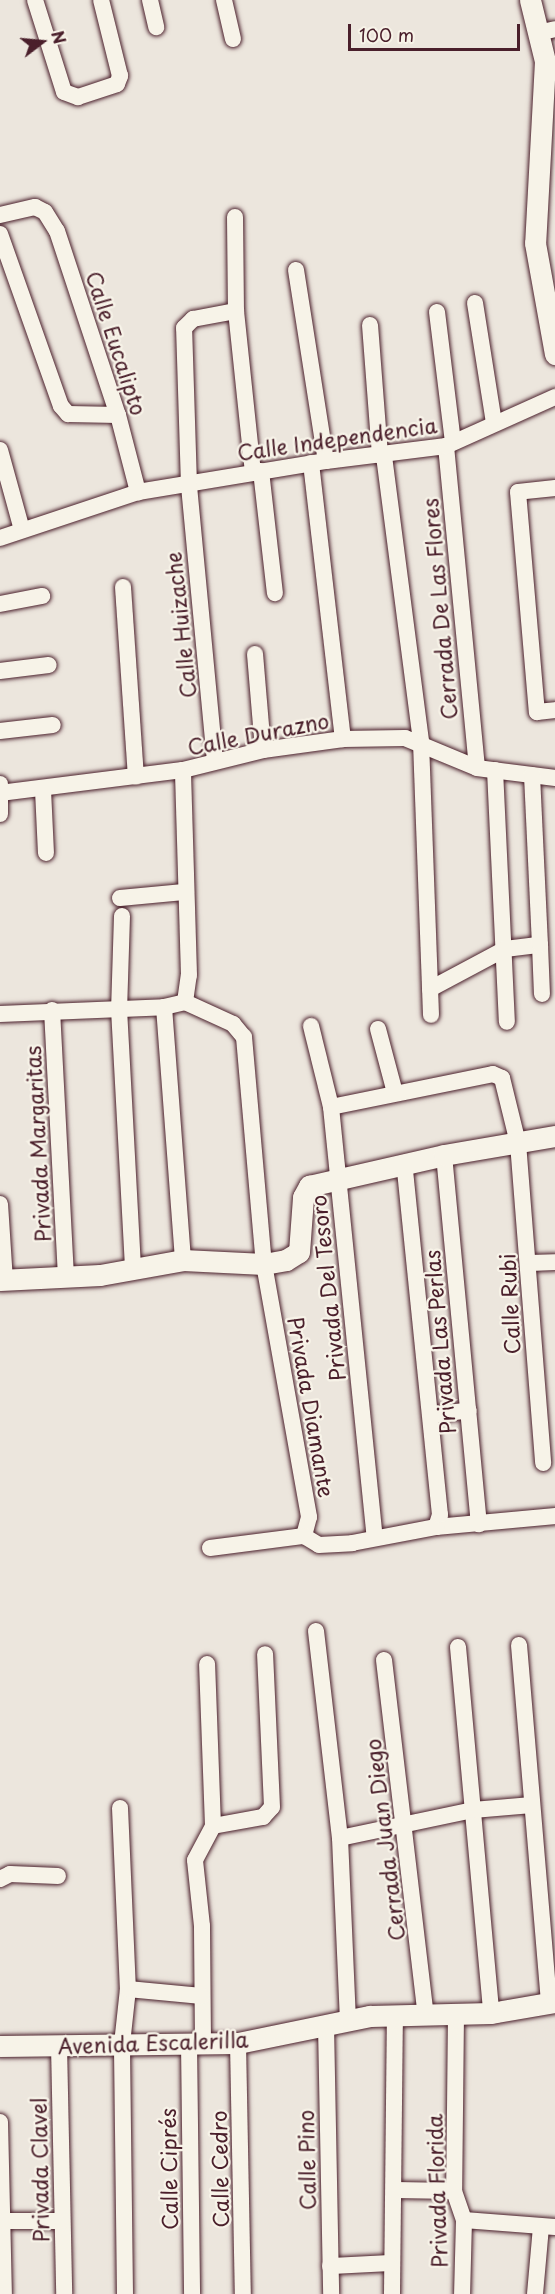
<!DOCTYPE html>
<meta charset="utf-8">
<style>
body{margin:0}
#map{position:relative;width:555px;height:2294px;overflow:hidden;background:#ece6dd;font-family:"Playpen Sans",sans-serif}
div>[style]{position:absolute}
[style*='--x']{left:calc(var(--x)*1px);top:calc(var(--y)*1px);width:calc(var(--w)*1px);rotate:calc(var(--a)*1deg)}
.roads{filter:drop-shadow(0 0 2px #4a1f2b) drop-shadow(0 0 2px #4a1f2b)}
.minor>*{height:16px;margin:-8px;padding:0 8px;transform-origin:8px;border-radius:8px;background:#f7f3e8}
.major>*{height:21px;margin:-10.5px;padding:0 10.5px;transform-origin:10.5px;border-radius:10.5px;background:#f7f3e8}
span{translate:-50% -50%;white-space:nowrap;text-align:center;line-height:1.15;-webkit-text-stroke:4.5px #f7f3e8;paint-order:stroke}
.street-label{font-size:21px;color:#4a1f2b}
.north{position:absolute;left:12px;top:12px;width:60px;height:60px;-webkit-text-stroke:4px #f7f3e8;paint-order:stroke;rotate:74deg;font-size:16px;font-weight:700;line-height:24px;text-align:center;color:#4a1f2b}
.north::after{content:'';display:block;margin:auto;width:21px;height:27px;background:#4a1f2b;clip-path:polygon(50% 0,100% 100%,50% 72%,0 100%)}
.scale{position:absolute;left:348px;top:24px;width:172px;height:27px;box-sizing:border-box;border:3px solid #4a1f2b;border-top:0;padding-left:8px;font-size:18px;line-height:21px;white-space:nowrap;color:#4a1f2b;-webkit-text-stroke:4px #f7f3e8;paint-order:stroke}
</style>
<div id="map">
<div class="roads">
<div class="minor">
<div style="--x:35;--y:0;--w:96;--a:72.5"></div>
<div style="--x:64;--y:92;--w:15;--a:20"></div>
<div style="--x:78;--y:97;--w:41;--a:-18.4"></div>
<div style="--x:117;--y:84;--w:9;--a:-69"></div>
<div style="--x:120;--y:76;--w:78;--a:-104"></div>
<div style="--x:150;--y:0;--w:28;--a:77"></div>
<div style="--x:224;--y:0;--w:40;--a:77"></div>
<div style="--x:538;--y:33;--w:17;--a:-13"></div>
<div style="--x:0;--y:215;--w:36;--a:-13"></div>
<div style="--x:35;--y:207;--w:11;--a:27"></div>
<div style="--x:45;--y:212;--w:22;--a:58"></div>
<div style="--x:57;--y:231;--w:194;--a:71.7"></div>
<div style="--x:118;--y:415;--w:80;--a:75.4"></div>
<div style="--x:235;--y:217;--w:94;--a:89.4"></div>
<div style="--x:236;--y:311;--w:162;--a:84"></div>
<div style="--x:0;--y:234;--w:182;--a:70.5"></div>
<div style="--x:61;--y:406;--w:11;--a:49"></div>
<div style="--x:68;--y:414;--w:50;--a:1.1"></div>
<div style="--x:296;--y:270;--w:193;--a:81.1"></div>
<div style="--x:475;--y:303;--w:121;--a:81"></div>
<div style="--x:437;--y:312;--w:131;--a:83"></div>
<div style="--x:370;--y:325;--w:131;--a:85.6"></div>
<div style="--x:446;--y:446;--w:323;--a:84.5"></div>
<div style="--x:0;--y:450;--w:83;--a:74.6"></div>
<div style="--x:384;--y:456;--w:288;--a:82.6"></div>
<div style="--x:421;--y:742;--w:273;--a:87.9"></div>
<div style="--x:311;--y:463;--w:278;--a:83.4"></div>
<div style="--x:261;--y:471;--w:123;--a:83.5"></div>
<div style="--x:555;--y:488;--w:37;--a:174"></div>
<div style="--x:518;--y:492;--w:221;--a:85.1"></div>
<div style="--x:537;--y:712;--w:18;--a:-6"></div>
<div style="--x:0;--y:538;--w:145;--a:-18.4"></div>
<div style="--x:138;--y:492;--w:191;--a:-9.4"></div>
<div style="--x:326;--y:461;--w:121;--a:-7.1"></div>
<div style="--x:446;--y:446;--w:120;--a:-24.2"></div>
<div style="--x:123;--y:587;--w:190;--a:86.1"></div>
<div style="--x:0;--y:604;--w:43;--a:-10.8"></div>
<div style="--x:255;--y:654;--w:96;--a:85.2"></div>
<div style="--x:0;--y:671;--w:49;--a:-7"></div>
<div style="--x:0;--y:731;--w:53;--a:-6.5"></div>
<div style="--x:215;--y:761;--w:277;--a:-95.4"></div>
<div style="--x:189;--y:485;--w:157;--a:-91.8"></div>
<div style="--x:184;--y:328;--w:13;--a:-45"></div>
<div style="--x:193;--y:319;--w:44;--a:-10.5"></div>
<div style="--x:495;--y:770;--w:252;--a:87.3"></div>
<div style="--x:43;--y:790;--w:63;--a:87.3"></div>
<div style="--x:0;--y:793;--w:184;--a:-7.2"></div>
<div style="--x:183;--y:770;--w:82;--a:-14"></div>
<div style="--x:263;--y:750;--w:81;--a:-7.8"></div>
<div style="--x:343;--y:739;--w:62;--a:-0.9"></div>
<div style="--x:405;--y:738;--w:78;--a:22.6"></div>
<div style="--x:477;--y:768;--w:79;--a:7.3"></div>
<div style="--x:0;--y:814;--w:30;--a:-90"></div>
<div style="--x:120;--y:898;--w:64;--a:-5.4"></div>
<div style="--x:122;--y:916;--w:93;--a:91.8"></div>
<div style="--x:119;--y:1009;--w:260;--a:86.9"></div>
<div style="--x:540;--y:945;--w:49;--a:87.7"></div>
<div style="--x:430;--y:989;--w:85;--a:-28.1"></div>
<div style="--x:505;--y:949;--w:35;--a:-7"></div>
<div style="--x:540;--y:945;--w:170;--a:-92.7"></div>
<div style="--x:185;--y:1002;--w:53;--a:24.6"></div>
<div style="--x:233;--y:1024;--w:17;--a:50"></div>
<div style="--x:244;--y:1037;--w:228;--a:85"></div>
<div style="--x:264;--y:1264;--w:257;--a:79.9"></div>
<div style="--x:309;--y:1517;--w:20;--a:105"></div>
<div style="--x:164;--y:1007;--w:254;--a:85.7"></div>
<div style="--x:52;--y:1010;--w:266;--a:87"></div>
<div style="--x:0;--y:1014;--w:164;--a:-2.4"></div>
<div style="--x:164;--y:1007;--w:22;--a:-13"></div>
<div style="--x:185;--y:1002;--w:27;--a:-82"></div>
<div style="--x:189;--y:975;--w:205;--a:-91.7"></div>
<div style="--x:311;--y:1026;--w:83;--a:76.1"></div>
<div style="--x:331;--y:1107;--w:433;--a:84.2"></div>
<div style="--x:378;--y:1029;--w:66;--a:75.1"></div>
<div style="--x:331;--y:1107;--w:165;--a:-11.5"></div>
<div style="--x:493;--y:1074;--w:10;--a:24"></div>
<div style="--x:502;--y:1078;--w:67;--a:76.2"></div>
<div style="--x:518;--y:1143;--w:321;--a:85.5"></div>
<div style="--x:444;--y:1155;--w:371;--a:84.6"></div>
<div style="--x:0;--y:1204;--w:77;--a:86.3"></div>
<div style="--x:530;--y:1263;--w:25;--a:-2"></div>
<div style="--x:431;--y:1415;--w:38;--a:-7"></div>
<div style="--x:436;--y:1527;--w:120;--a:-5.3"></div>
<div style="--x:304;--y:1536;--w:17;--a:31"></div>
<div style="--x:319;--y:1545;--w:33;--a:-3"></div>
<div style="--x:352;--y:1543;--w:86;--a:-10.8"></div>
<div style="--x:436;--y:1527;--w:13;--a:-72"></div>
<div style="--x:440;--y:1515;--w:354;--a:-95.8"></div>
<div style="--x:210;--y:1548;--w:95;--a:-7.3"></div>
<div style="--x:316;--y:1631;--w:208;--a:83.4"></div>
<div style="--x:340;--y:1838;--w:182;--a:87.5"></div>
<div style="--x:519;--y:1645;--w:359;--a:85.2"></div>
<div style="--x:458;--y:1647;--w:367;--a:84.8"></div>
<div style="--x:384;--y:1660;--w:358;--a:83.3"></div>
<div style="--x:120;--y:1808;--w:181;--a:87.5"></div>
<div style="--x:213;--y:1826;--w:51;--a:-10.2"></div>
<div style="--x:263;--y:1817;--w:13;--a:-48"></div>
<div style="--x:272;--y:1807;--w:153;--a:-92.6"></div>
<div style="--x:340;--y:1838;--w:136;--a:-11.9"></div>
<div style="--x:473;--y:1810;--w:59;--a:-4.8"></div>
<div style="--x:0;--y:1879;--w:11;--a:-27"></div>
<div style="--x:10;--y:1874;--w:48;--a:2.4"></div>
<div style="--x:456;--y:2014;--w:177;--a:90.6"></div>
<div style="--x:454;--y:2191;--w:31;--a:71"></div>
<div style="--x:464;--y:2220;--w:74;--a:91.5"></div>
<div style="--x:326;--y:2025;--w:269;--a:88.9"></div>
<div style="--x:189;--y:2043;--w:251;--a:89.3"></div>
<div style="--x:203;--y:2043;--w:117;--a:-90.5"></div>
<div style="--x:202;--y:1926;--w:66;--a:-96.1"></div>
<div style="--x:195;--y:1860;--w:38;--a:-62"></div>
<div style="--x:213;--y:1826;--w:162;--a:-92.1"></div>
<div style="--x:238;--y:2043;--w:251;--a:88.9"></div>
<div style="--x:59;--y:2045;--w:249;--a:88.8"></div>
<div style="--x:0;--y:2122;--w:172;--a:88.7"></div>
<div style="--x:395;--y:2190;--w:59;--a:1"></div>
<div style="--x:464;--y:2220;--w:91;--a:4.4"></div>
<div style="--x:2;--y:2221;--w:60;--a:0"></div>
<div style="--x:330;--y:2266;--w:62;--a:-2.8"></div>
<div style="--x:125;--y:2294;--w:250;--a:-90.7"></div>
<div style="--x:122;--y:2044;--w:55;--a:-83.8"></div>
<div style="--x:128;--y:1989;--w:74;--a:5.4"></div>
<div style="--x:392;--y:2294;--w:278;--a:-89.4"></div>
<div style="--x:535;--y:2294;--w:67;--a:-84.9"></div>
</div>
<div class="major">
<div style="--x:530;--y:0;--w:63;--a:76.2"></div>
<div style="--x:545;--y:61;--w:182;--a:93.1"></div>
<div style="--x:535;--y:243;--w:113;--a:79.8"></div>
<div style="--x:0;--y:1280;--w:100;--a:-2.9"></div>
<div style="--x:100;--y:1275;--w:84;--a:-10.2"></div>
<div style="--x:183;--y:1260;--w:81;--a:2.8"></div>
<div style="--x:264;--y:1264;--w:22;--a:-10"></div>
<div style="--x:286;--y:1260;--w:15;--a:-32"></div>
<div style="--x:299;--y:1252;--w:55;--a:-85.8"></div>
<div style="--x:303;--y:1197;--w:13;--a:-61"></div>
<div style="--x:309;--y:1186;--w:139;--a:-12.9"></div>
<div style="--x:444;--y:1155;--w:113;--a:-9.7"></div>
<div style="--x:0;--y:2046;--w:238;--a:-0.7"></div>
<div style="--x:238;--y:2043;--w:135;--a:-11.6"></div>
<div style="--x:370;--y:2016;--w:121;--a:-1.4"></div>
<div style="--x:491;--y:2013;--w:65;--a:-9.8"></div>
</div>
</div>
<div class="street-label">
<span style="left:117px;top:343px;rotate:72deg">Calle Eucalipto</span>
<span style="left:337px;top:438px;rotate:-8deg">Calle Independencia</span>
<span style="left:439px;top:609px;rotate:-95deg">Cerrada De Las Flores</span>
<span style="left:180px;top:625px;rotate:-96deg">Calle Huizache</span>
<span style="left:258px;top:733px;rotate:-11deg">Calle Durazno</span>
<span style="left:37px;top:1144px;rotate:-93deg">Privada Margaritas</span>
<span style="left:327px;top:1288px;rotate:-96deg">Privada Del Tesoro</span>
<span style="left:509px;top:1304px;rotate:-93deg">Calle Rubi</span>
<span style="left:439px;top:1342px;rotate:-95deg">Privada Las Perlas</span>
<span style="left:312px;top:1407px;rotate:80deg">Privada Diamante</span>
<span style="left:384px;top:1840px;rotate:-97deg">Cerrada Juan Diego</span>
<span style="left:153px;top:2042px;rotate:-2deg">Avenida Escalerilla</span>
<span style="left:306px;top:2160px;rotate:-91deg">Calle Pino</span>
<span style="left:168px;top:2169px;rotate:-91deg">Calle Ciprés</span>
<span style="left:219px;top:2169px;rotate:-91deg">Calle Cedro</span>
<span style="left:39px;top:2170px;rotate:-91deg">Privada Clavel</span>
<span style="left:436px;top:2191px;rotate:-92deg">Privada Florida</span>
</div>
<div class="north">N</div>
<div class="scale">100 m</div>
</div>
